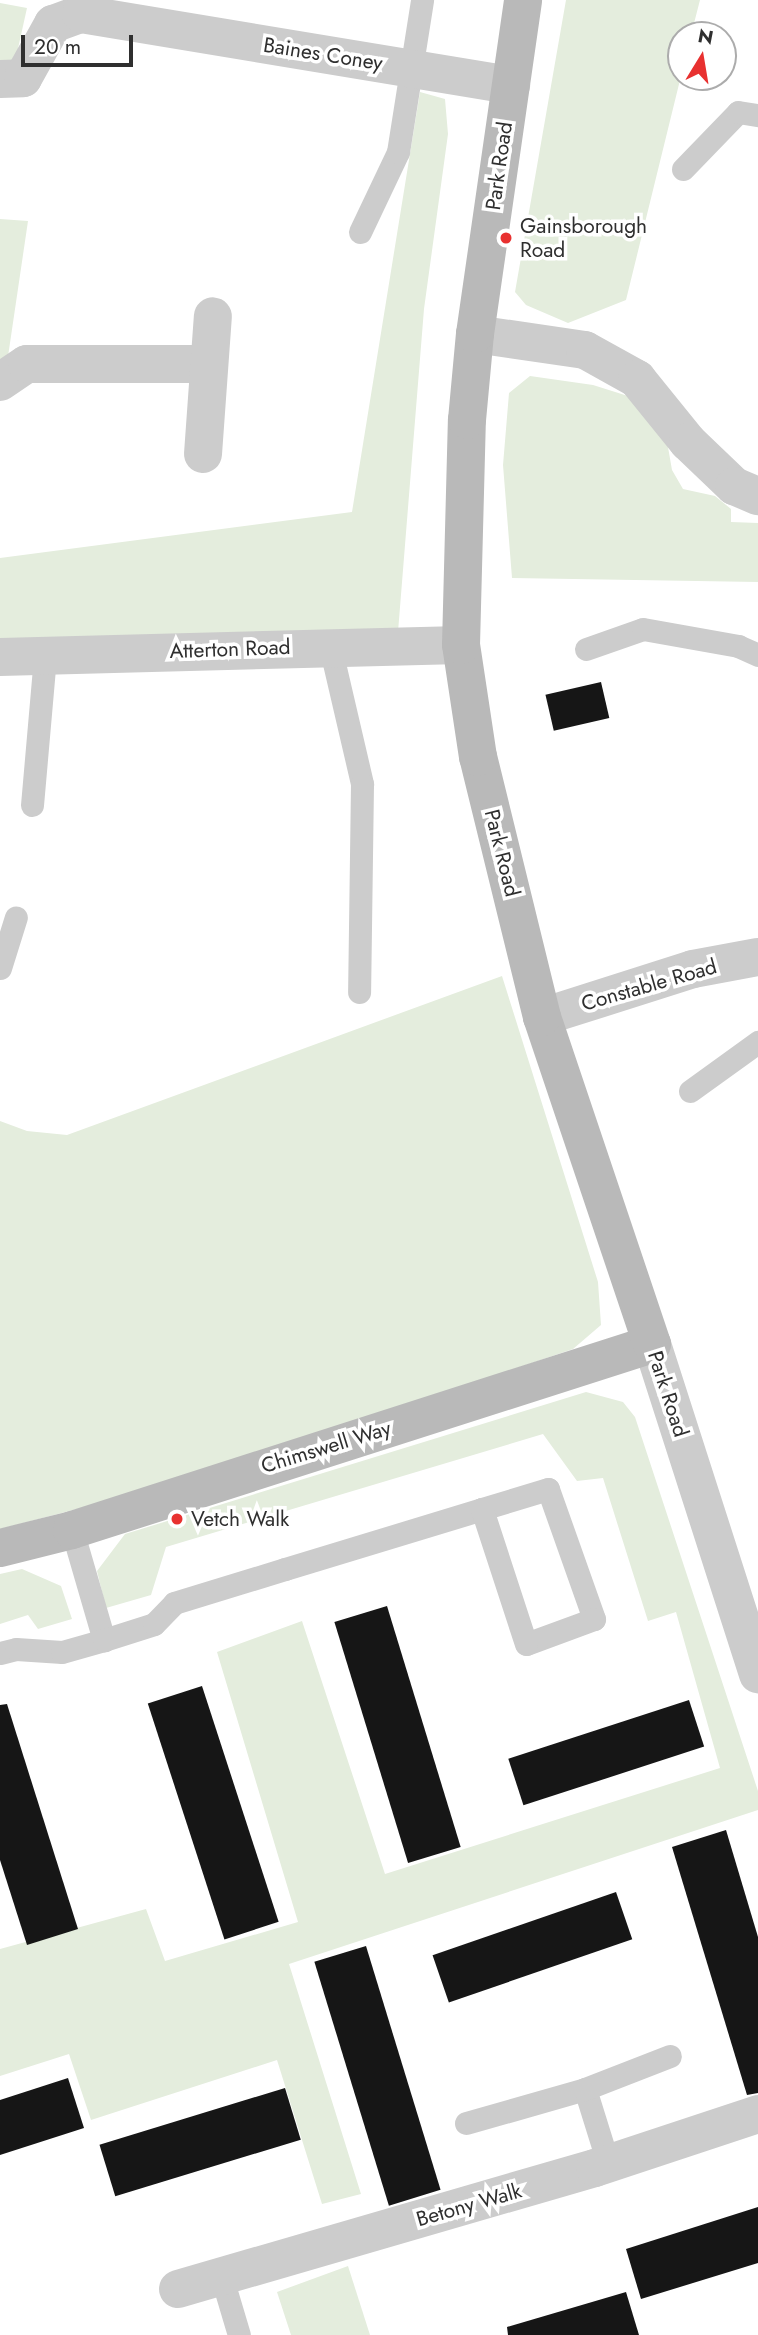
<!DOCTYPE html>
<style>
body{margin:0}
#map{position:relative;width:758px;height:2335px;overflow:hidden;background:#fff;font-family:Jost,sans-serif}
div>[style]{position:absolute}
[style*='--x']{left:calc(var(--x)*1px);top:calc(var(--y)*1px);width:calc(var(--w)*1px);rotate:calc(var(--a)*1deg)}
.green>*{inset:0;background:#e4eddd}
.building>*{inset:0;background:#161616;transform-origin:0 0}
.lane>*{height:23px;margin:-11.5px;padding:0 11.5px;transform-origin:11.5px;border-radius:11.5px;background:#ccc}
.street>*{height:38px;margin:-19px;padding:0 19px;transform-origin:19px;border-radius:19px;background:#ccc}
.secondary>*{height:38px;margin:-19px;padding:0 19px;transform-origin:19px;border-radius:19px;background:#b9b9b9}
.dots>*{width:19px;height:19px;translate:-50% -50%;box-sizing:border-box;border:4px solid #fff;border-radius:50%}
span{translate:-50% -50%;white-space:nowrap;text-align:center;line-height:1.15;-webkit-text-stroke:7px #fff;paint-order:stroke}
.street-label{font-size:21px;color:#2f2f2f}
.poi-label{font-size:21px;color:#2f2f2f}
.left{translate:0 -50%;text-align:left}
.north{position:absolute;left:667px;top:21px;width:70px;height:70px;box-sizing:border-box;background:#fff;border:2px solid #acacac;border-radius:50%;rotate:11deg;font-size:19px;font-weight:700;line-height:28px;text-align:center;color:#2f2f2f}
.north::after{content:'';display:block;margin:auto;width:24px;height:32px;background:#e83130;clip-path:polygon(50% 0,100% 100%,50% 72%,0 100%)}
.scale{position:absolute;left:21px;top:35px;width:112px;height:32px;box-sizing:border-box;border:4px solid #2f2f2f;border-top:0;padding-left:9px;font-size:21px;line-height:24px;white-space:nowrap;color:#2f2f2f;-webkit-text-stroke:5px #fff;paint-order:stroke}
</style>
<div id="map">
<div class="green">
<div style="clip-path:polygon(566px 0,700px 0,691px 35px,681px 35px,681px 76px,626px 300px,568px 323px,526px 305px,515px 292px)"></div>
<div style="clip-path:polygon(0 3px,27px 8px,15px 62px,0 69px)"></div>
<div style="clip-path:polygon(420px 92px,445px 99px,448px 134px,424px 309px,398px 632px,0 644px,0 558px,352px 512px)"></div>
<div style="clip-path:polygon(0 219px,28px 221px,6px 370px,0 373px)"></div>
<div style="clip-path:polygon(530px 376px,593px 385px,631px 397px,665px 430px,672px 470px,683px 489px,715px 496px,731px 509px,731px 522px,758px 523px,758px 582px,512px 578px,503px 465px,509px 393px)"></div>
<div style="clip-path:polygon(502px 976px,598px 1282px,601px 1325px,573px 1349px,185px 1481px,0 1529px,0 1121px,27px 1131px,67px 1135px)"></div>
<div style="clip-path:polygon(586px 1392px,623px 1402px,635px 1417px,758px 1791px,758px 1810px,289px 1964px,361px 2194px,322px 2204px,277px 2060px,91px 2120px,69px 2054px,0 2076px,0 1949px,146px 1909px,165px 1961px,298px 1922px,217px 1652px,302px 1621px,385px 1874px,720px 1768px,676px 1612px,648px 1621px,603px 1478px,577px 1481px,543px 1434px,166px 1547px,151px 1595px,106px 1608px,97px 1571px,125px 1534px)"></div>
<div style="clip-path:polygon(22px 1569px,61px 1586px,72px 1619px,38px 1629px,28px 1615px,0 1624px,0 1574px)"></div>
<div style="clip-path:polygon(348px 2266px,370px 2335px,291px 2335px,277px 2292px)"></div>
</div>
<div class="building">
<div style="left:601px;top:682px;width:37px;height:57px;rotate:77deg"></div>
<div style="left:387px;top:1606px;width:252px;height:55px;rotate:73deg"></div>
<div style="left:202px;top:1686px;width:248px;height:57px;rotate:72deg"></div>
<div style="left:689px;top:1700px;width:49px;height:190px;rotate:72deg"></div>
<div style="clip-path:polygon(7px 1704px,78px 1929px,27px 1945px,0 1860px,0 1705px)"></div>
<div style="clip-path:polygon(726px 1830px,758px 1937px,758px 2093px,747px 2095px,672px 1847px)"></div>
<div style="left:616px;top:1892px;width:50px;height:194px;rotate:71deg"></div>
<div style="left:366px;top:1946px;width:255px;height:54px;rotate:73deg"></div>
<div style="clip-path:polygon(68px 2078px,84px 2128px,0 2155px,0 2100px)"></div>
<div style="left:285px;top:2088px;width:54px;height:194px;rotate:73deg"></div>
<div style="clip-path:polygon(758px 2207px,758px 2263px,641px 2299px,626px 2249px)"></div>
<div style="clip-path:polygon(626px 2292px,639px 2335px,508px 2335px,507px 2327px)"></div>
</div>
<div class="lane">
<div style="--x:683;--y:169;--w:79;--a:-46"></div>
<div style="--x:738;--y:112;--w:20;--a:9"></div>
<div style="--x:360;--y:232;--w:89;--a:-64.6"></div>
<div style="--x:398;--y:152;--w:154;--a:-81"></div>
<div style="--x:330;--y:646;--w:142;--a:76.9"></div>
<div style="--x:362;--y:784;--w:208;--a:90.8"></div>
<div style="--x:586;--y:649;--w:60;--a:-19.3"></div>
<div style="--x:643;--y:629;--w:97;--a:10.1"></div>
<div style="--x:738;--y:646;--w:22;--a:24"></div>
<div style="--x:32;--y:805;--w:151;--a:-85"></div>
<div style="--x:0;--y:968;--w:53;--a:-72.6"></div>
<div style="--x:690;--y:1091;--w:84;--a:-35.8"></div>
<div style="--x:72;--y:1530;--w:115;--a:73.8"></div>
<div style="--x:0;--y:1653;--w:16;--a:-14"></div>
<div style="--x:16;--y:1649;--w:46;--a:3.7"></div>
<div style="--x:62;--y:1652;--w:44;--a:-15.9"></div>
<div style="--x:104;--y:1640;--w:52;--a:-17.7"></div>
<div style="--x:154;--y:1624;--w:29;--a:-46"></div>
<div style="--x:174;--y:1603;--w:116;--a:-17"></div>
<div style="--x:285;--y:1569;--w:206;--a:-16.9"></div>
<div style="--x:482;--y:1509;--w:69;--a:-16.9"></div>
<div style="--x:548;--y:1489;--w:138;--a:70.5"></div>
<div style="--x:594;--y:1619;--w:72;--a:159.8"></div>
<div style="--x:526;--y:1644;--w:142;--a:-108.1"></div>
<div style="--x:585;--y:2089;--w:77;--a:72.7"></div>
<div style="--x:466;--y:2123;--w:124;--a:-15.9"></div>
<div style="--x:585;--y:2089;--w:91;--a:-21.2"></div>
<div style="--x:222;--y:2278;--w:59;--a:73.4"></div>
</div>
<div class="street">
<div style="--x:0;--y:79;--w:23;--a:-2"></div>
<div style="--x:23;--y:78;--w:62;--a:-60.9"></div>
<div style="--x:53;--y:24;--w:30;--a:-20"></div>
<div style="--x:81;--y:14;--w:436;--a:9.4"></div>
<div style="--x:475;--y:334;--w:111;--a:8.3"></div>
<div style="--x:585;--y:350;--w:60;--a:29.1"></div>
<div style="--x:637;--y:379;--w:81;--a:51"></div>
<div style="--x:688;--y:442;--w:64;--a:43.7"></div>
<div style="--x:734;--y:486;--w:26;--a:23"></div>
<div style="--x:0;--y:382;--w:32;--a:-34"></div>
<div style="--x:27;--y:364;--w:181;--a:0"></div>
<div style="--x:203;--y:454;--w:138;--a:-85.9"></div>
<div style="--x:0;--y:657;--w:461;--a:-1.5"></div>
<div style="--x:542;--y:1017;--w:158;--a:-17.6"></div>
<div style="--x:693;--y:969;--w:66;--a:-10.5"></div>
<div style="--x:652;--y:1344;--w:347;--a:72.2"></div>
<div style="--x:178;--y:2289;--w:434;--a:-16.2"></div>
<div style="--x:595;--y:2168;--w:172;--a:-18.3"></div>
</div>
<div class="secondary">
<div style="--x:0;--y:1548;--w:74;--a:-14"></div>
<div style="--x:72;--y:1530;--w:609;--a:-17.78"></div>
<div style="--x:652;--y:1344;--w:345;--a:-108.6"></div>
<div style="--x:542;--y:1017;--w:268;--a:-103.8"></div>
<div style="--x:478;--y:757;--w:113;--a:-98.6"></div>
<div style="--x:461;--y:645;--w:225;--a:-88.5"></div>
<div style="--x:467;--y:420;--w:86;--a:-84.7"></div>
<div style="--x:475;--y:334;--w:337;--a:-81.8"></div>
</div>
<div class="dots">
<div style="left:506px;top:238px;background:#e83130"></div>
<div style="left:177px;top:1519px;background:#e83130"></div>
</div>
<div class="street-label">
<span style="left:323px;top:54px;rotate:9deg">Baines Coney</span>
<span style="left:499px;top:166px;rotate:-82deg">Park Road</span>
<span style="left:230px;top:649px;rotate:-2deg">Atterton Road</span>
<span style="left:502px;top:853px;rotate:76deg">Park Road</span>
<span style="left:649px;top:985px;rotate:-16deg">Constable Road</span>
<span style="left:668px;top:1394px;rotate:72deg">Park Road</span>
<span style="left:326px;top:1447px;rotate:-17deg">Chimswell Way</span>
<span style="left:469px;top:2205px;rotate:-16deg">Betony Walk</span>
</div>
<div class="poi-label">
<span class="left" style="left:520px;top:238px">Gainsborough<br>Road</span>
<span class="left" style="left:191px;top:1519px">Vetch Walk</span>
</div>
<div class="north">N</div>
<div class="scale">20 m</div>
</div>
